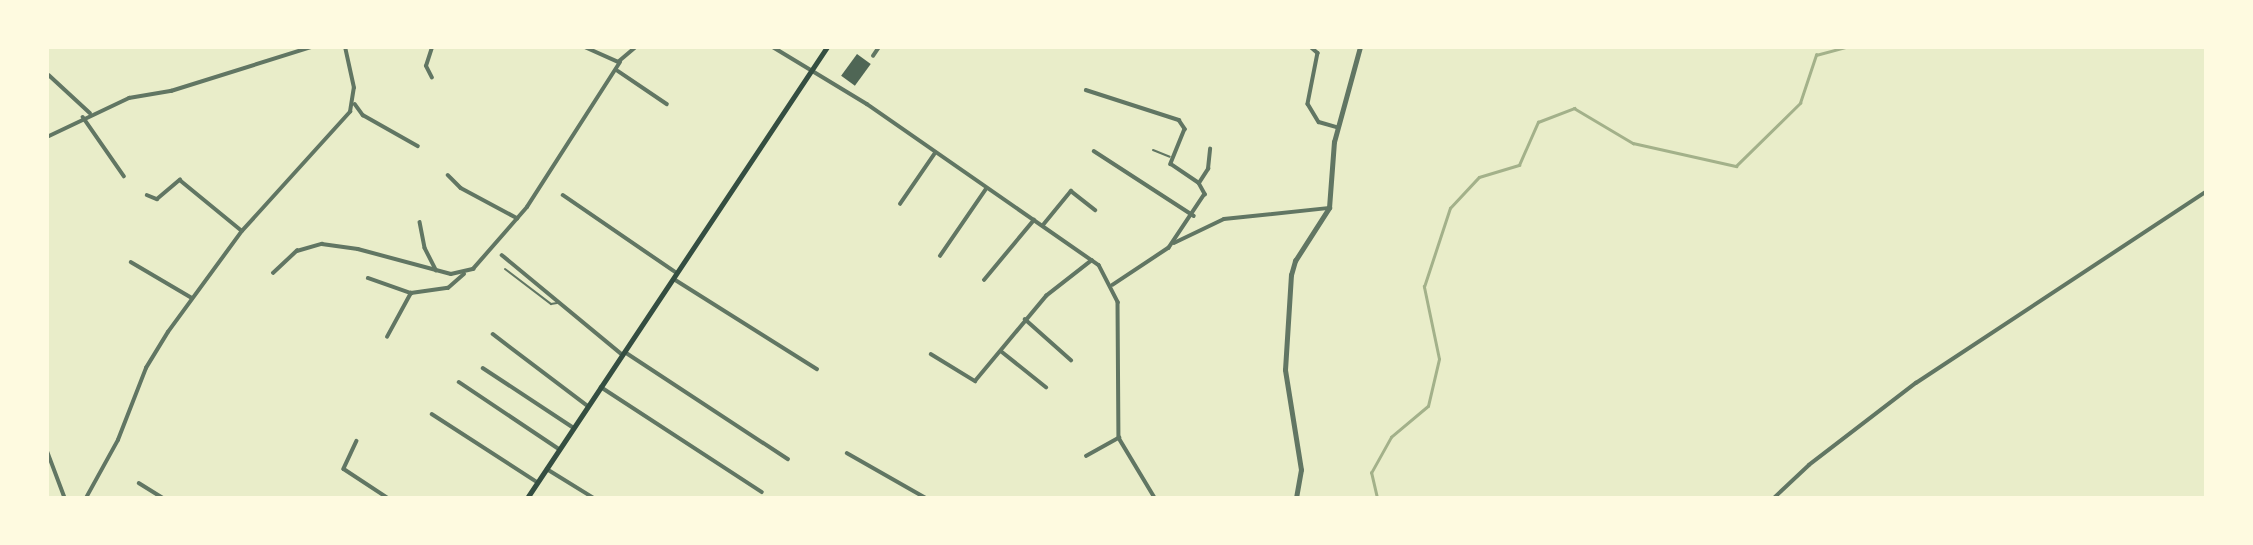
<!DOCTYPE html>
<style>
body{margin:0}
#map{position:relative;width:2253px;height:545px;overflow:hidden;background:#e9edc9;font-family:Mulish,sans-serif}
div>[style]{position:absolute}
[style*='--x']{left:calc(var(--x)*1px);top:calc(var(--y)*1px);width:calc(var(--w)*1px);rotate:calc(var(--a)*1deg)}
.stream>*{height:2.5px;margin:-1.25px;padding:0 1.25px;transform-origin:1.25px;border-radius:1.25px;background:#a3b18a}
.building>*{inset:0;background:#4f6655;transform-origin:0 0}
.service>*{height:2px;margin:-1px;padding:0 1px;transform-origin:1px;border-radius:1px;background:#617663}
.minor>*{height:3.5px;margin:-1.75px;padding:0 1.75px;transform-origin:1.75px;border-radius:1.75px;background:#617663}
.tertiary>*{height:4.5px;margin:-2.25px;padding:0 2.25px;transform-origin:2.25px;border-radius:2.25px;background:#617663}
.secondary>*{height:5px;margin:-2.5px;padding:0 2.5px;transform-origin:2.5px;border-radius:2.5px;background:#344e41}
span{translate:-50% -50%;white-space:nowrap;text-align:center;line-height:1.15;-webkit-text-stroke:7px #fefae0;paint-order:stroke}
.frame{position:absolute;inset:0;border:49px solid #fefae0;pointer-events:none}
</style>
<div id="map">
<div class="stream">
<div style="--x:1377;--y:498;--w:26;--a:-103"></div>
<div style="--x:1371;--y:473;--w:41;--a:-60.9"></div>
<div style="--x:1391;--y:437;--w:48;--a:-40"></div>
<div style="--x:1428;--y:406;--w:48;--a:-76.8"></div>
<div style="--x:1439;--y:359;--w:74;--a:-101.8"></div>
<div style="--x:1424;--y:287;--w:83;--a:-71.8"></div>
<div style="--x:1450;--y:208;--w:42;--a:-46.9"></div>
<div style="--x:1479;--y:177;--w:42;--a:-16.7"></div>
<div style="--x:1519;--y:165;--w:47;--a:-66.2"></div>
<div style="--x:1538;--y:122;--w:39;--a:-21"></div>
<div style="--x:1574;--y:108;--w:69;--a:30.7"></div>
<div style="--x:1633;--y:143;--w:106;--a:12.6"></div>
<div style="--x:1736;--y:166;--w:90;--a:-44.5"></div>
<div style="--x:1800;--y:103;--w:51;--a:-71.6"></div>
<div style="--x:1816;--y:55;--w:30;--a:-15"></div>
</div>
<div class="building">
<div style="left:857px;top:54px;width:17px;height:27px;rotate:36deg"></div>
</div>
<div class="service">
<div style="--x:1153;--y:150;--w:18;--a:22"></div>
<div style="--x:505;--y:269;--w:58;--a:37.3"></div>
<div style="--x:551;--y:304;--w:6;--a:-9"></div>
</div>
<div class="minor">
<div style="--x:585;--y:47;--w:36;--a:24"></div>
<div style="--x:618;--y:62;--w:23;--a:-40"></div>
<div style="--x:773;--y:47;--w:110;--a:31.2"></div>
<div style="--x:867;--y:104;--w:282;--a:34.8"></div>
<div style="--x:1099;--y:265;--w:42;--a:62.8"></div>
<div style="--x:1118;--y:302;--w:136;--a:89.6"></div>
<div style="--x:1119;--y:438;--w:70;--a:59"></div>
<div style="--x:1311;--y:47;--w:9;--a:41"></div>
<div style="--x:1318;--y:53;--w:52;--a:101.1"></div>
<div style="--x:1308;--y:104;--w:21;--a:59"></div>
<div style="--x:1319;--y:122;--w:19;--a:16"></div>
<div style="--x:873;--y:56;--w:11;--a:-56"></div>
<div style="--x:618;--y:71;--w:59;--a:34"></div>
<div style="--x:49;--y:75;--w:56;--a:42.8"></div>
<div style="--x:432;--y:78;--w:13;--a:-117"></div>
<div style="--x:426;--y:66;--w:20;--a:-72"></div>
<div style="--x:1086;--y:90;--w:98;--a:17.9"></div>
<div style="--x:1179;--y:120;--w:11;--a:56"></div>
<div style="--x:1185;--y:129;--w:38;--a:112"></div>
<div style="--x:1171;--y:164;--w:34;--a:34"></div>
<div style="--x:1199;--y:183;--w:13;--a:61"></div>
<div style="--x:1205;--y:194;--w:65;--a:123.7"></div>
<div style="--x:1169;--y:248;--w:67;--a:146.5"></div>
<div style="--x:355;--y:104;--w:14;--a:54"></div>
<div style="--x:363;--y:115;--w:63;--a:29.4"></div>
<div style="--x:83;--y:117;--w:72;--a:55.2"></div>
<div style="--x:47;--y:137;--w:91;--a:-25.4"></div>
<div style="--x:129;--y:98;--w:43;--a:-9.5"></div>
<div style="--x:171;--y:91;--w:147;--a:-17.4"></div>
<div style="--x:1094;--y:151;--w:119;--a:33"></div>
<div style="--x:448;--y:175;--w:18;--a:45"></div>
<div style="--x:461;--y:188;--w:64;--a:28.2"></div>
<div style="--x:1199;--y:183;--w:17;--a:-57"></div>
<div style="--x:1208;--y:169;--w:20;--a:-84"></div>
<div style="--x:147;--y:195;--w:11;--a:22"></div>
<div style="--x:157;--y:199;--w:30;--a:-40"></div>
<div style="--x:180;--y:180;--w:80;--a:39.4"></div>
<div style="--x:563;--y:195;--w:138;--a:34.4"></div>
<div style="--x:900;--y:204;--w:62;--a:-55.5"></div>
<div style="--x:420;--y:222;--w:26;--a:79"></div>
<div style="--x:425;--y:248;--w:25;--a:63"></div>
<div style="--x:1043;--y:225;--w:44;--a:-50.5"></div>
<div style="--x:1071;--y:191;--w:31;--a:38"></div>
<div style="--x:1174;--y:243;--w:55;--a:-25.6"></div>
<div style="--x:1224;--y:219;--w:106;--a:-6"></div>
<div style="--x:502;--y:255;--w:157;--a:39.6"></div>
<div style="--x:940;--y:256;--w:81;--a:-55.5"></div>
<div style="--x:131;--y:262;--w:71;--a:30.5"></div>
<div style="--x:273;--y:273;--w:33;--a:-43"></div>
<div style="--x:297;--y:251;--w:26;--a:-16"></div>
<div style="--x:322;--y:244;--w:36;--a:8"></div>
<div style="--x:358;--y:249;--w:96;--a:15"></div>
<div style="--x:451;--y:274;--w:23;--a:-13"></div>
<div style="--x:473;--y:269;--w:82;--a:-48.9"></div>
<div style="--x:527;--y:207;--w:172;--a:-57.3"></div>
<div style="--x:368;--y:278;--w:46;--a:19.2"></div>
<div style="--x:674;--y:279;--w:169;--a:32.2"></div>
<div style="--x:984;--y:280;--w:78;--a:-50.2"></div>
<div style="--x:1025;--y:319;--w:62;--a:41.7"></div>
<div style="--x:493;--y:334;--w:119;--a:37.2"></div>
<div style="--x:387;--y:337;--w:50;--a:-61.4"></div>
<div style="--x:411;--y:293;--w:37;--a:-8"></div>
<div style="--x:448;--y:288;--w:21;--a:-41"></div>
<div style="--x:1001;--y:351;--w:58;--a:38.7"></div>
<div style="--x:625;--y:352;--w:195;--a:33.3"></div>
<div style="--x:931;--y:354;--w:52;--a:31.5"></div>
<div style="--x:975;--y:381;--w:111;--a:-50.1"></div>
<div style="--x:1046;--y:296;--w:58;--a:-38"></div>
<div style="--x:483;--y:368;--w:109;--a:33.4"></div>
<div style="--x:459;--y:382;--w:120;--a:33.8"></div>
<div style="--x:601;--y:387;--w:192;--a:33.1"></div>
<div style="--x:432;--y:414;--w:125;--a:32.9"></div>
<div style="--x:357;--y:441;--w:31;--a:115"></div>
<div style="--x:344;--y:469;--w:53;--a:33.4"></div>
<div style="--x:47;--y:450;--w:51;--a:69.4"></div>
<div style="--x:847;--y:453;--w:91;--a:29.7"></div>
<div style="--x:1086;--y:456;--w:38;--a:-29"></div>
<div style="--x:547;--y:469;--w:55;--a:31.7"></div>
<div style="--x:139;--y:483;--w:28;--a:32"></div>
<div style="--x:86;--y:498;--w:66;--a:-61.1"></div>
<div style="--x:118;--y:440;--w:77;--a:-68.7"></div>
<div style="--x:146;--y:368;--w:42;--a:-58.6"></div>
<div style="--x:168;--y:332;--w:125;--a:-53.8"></div>
<div style="--x:242;--y:231;--w:161;--a:-47.8"></div>
<div style="--x:350;--y:112;--w:24;--a:-81"></div>
<div style="--x:354;--y:88;--w:42;--a:-102.4"></div>
<div style="--x:1774;--y:498;--w:48;--a:-43.3"></div>
<div style="--x:1809;--y:465;--w:135;--a:-37.5"></div>
<div style="--x:1916;--y:383;--w:347;--a:-33.4"></div>
</div>
<div class="tertiary">
<div style="--x:1296;--y:498;--w:28;--a:-80"></div>
<div style="--x:1301;--y:470;--w:101;--a:-99.1"></div>
<div style="--x:1285;--y:370;--w:95;--a:-86.4"></div>
<div style="--x:1291;--y:275;--w:15;--a:-74"></div>
<div style="--x:1295;--y:261;--w:63;--a:-57.3"></div>
<div style="--x:1329;--y:208;--w:66;--a:-85.7"></div>
<div style="--x:1334;--y:142;--w:98;--a:-74.7"></div>
</div>
<div class="secondary">
<div style="--x:527;--y:498;--w:542;--a:-56.37"></div>
</div>
<div class="frame"></div>
</div>
